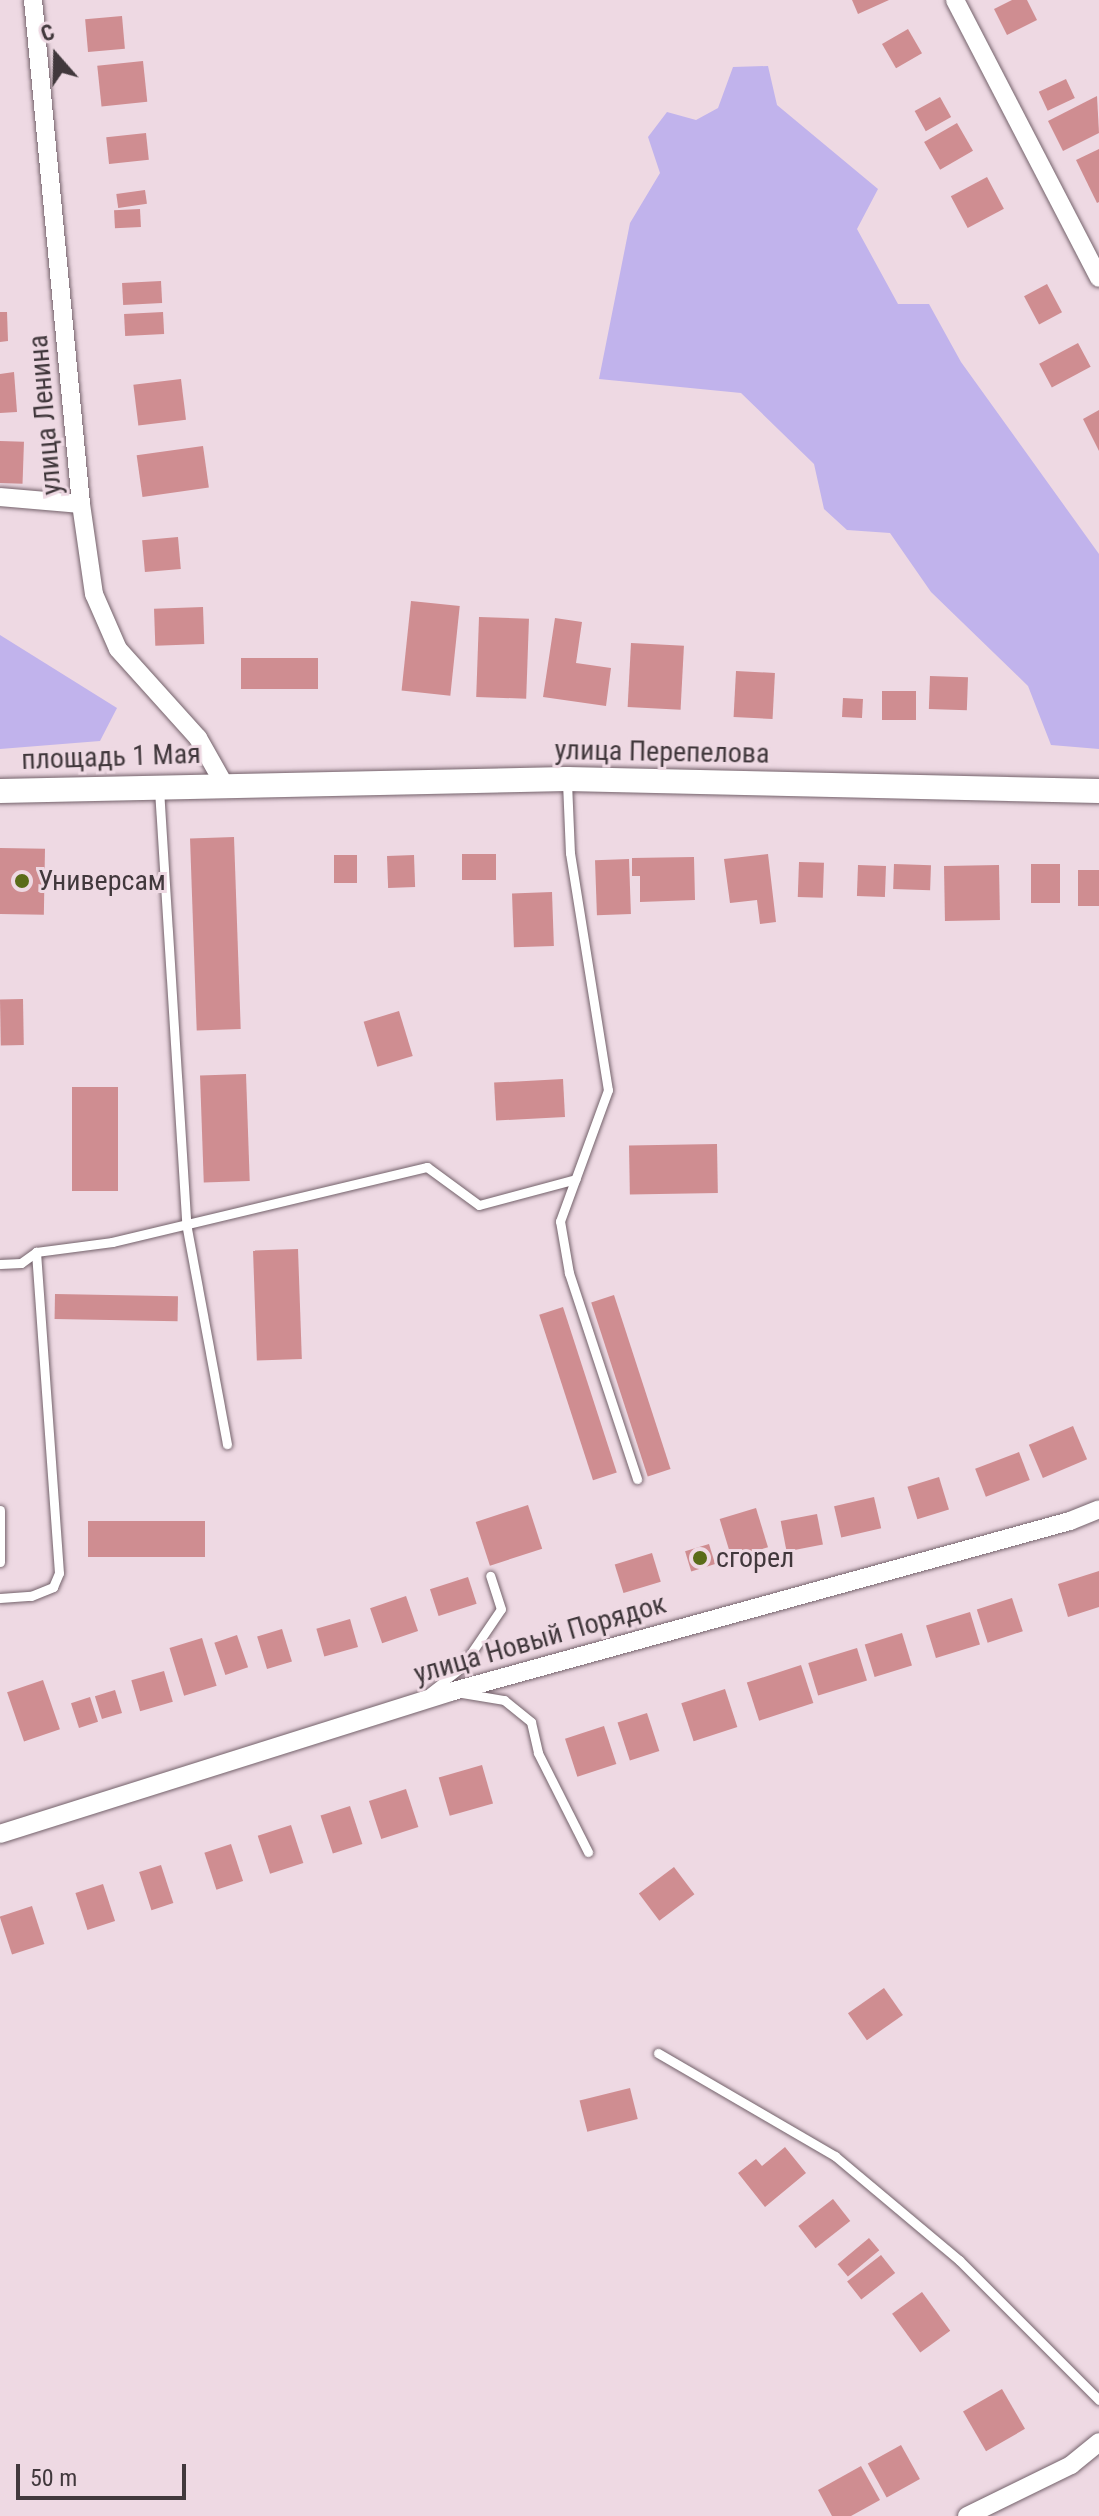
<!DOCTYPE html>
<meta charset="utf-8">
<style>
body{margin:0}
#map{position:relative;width:1099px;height:2516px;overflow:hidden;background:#eed9e3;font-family:"Roboto Condensed",sans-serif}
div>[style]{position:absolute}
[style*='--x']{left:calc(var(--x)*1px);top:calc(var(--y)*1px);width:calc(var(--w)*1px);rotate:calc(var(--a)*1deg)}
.water>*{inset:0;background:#c1b3ec}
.building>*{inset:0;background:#cf8d91;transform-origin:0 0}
.roads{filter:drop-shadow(0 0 2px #74626b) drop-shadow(0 0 2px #74626b)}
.lane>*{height:9px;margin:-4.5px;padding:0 4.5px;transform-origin:4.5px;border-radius:4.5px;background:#fff}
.street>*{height:18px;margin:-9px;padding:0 9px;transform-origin:9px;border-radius:9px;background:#fff}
.secondary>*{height:24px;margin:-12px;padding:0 12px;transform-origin:12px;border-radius:12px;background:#fff}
.dots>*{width:22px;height:22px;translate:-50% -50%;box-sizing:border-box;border:4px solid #eed9e3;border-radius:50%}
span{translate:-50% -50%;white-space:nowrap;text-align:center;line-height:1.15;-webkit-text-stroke:6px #eed9e3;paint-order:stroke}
.street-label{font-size:28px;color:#41383c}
.poi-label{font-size:28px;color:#41383c}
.left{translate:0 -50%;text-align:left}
.north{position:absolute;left:16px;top:16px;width:80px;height:80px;-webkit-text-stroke:6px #eed9e3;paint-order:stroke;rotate:340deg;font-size:22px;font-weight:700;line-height:32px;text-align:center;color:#41383c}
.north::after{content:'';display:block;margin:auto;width:28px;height:36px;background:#41383c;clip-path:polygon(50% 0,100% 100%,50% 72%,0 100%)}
.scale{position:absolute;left:16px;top:2464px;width:170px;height:36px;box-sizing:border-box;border:4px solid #41383c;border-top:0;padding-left:10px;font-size:24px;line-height:28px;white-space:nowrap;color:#41383c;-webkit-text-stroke:6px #eed9e3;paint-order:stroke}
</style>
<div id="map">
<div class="water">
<div style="clip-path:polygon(768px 66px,777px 105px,878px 189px,857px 229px,898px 304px,929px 304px,961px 362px,1099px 554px,1099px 749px,1051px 745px,1028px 686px,931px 592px,890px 533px,847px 530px,824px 509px,814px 464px,741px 393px,599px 379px,630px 223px,660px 173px,648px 137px,667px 112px,696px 120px,718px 108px,733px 67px)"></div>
<div style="clip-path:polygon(0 635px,117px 708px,100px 741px,0 749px)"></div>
</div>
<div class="building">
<div style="clip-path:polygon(852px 0,889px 0,858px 14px)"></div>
<div style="clip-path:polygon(1012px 0,1027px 0,1037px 20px,1007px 35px,994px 9px)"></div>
<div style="left:122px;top:16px;width:33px;height:37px;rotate:85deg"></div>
<div style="left:908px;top:29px;width:28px;height:30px;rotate:60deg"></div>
<div style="left:143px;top:61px;width:41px;height:46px;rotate:84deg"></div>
<div style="left:1066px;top:79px;width:21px;height:30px;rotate:65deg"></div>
<div style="clip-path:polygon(1097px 96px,1099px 133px,1063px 151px,1048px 121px)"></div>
<div style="left:940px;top:97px;width:23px;height:29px;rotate:61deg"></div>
<div style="left:957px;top:123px;width:32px;height:38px;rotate:60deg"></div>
<div style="left:146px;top:133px;width:27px;height:40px;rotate:84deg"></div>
<div style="clip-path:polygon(1099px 149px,1099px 202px,1097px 203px,1076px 160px)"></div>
<div style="left:987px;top:177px;width:36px;height:41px;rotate:62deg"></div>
<div style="left:145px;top:190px;width:14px;height:29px;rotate:82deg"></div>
<div style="left:140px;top:209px;width:18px;height:26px;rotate:87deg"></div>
<div style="left:161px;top:281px;width:22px;height:39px;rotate:87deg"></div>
<div style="left:1047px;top:284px;width:32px;height:26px;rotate:62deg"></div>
<div style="clip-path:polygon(0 312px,7px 312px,8px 341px,0 342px)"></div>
<div style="left:163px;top:312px;width:22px;height:39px;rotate:87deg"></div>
<div style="left:1078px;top:343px;width:27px;height:44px;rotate:62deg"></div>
<div style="clip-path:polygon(14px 372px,17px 412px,0 413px,0 374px)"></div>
<div style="left:181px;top:379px;width:41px;height:48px;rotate:83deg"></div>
<div style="clip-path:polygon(1099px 410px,1099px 451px,1083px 419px)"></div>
<div style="left:0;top:441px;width:24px;height:42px;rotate:2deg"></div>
<div style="left:203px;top:446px;width:42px;height:67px;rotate:82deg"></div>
<div style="left:178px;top:537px;width:32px;height:36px;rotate:85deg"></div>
<div style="left:411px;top:601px;width:49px;height:90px;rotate:6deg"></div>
<div style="left:203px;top:607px;width:37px;height:49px;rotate:88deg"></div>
<div style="left:479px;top:617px;width:50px;height:80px;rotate:2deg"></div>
<div style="clip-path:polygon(555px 618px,582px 622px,576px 663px,611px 668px,606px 706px,543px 697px)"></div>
<div style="left:631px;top:643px;width:53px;height:64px;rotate:3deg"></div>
<div style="left:318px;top:658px;width:31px;height:77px;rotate:90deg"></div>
<div style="left:736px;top:671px;width:39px;height:46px;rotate:3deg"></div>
<div style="left:930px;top:676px;width:38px;height:33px;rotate:2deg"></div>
<div style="left:882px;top:691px;width:34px;height:29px"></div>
<div style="left:843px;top:698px;width:20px;height:19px;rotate:3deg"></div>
<div style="left:234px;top:837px;width:192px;height:44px;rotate:88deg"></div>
<div style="left:0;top:848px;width:45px;height:66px;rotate:1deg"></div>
<div style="left:496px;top:854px;width:26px;height:34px;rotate:90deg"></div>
<div style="clip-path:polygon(768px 854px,776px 922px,760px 924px,757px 900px,730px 903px,724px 859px)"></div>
<div style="left:334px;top:855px;width:23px;height:28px"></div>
<div style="left:414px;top:855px;width:32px;height:27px;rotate:88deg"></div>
<div style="clip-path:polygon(694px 857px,695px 900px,640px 902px,640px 876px,632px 876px,632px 858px)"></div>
<div style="left:629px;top:859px;width:55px;height:34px;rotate:88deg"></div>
<div style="left:799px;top:862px;width:25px;height:35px;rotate:2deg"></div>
<div style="left:894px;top:864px;width:37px;height:25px;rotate:2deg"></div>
<div style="left:1031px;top:864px;width:29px;height:39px"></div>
<div style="left:858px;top:865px;width:28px;height:31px;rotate:2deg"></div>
<div style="left:999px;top:865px;width:55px;height:55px;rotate:89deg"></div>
<div style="left:1099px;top:870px;width:36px;height:21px;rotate:90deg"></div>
<div style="left:552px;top:892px;width:54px;height:40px;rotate:88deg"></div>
<div style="left:23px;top:999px;width:46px;height:23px;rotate:89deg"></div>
<div style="left:399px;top:1011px;width:47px;height:37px;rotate:73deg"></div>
<div style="left:246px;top:1074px;width:107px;height:46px;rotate:88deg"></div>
<div style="left:563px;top:1079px;width:38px;height:69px;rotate:87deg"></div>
<div style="left:72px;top:1087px;width:46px;height:104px"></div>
<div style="left:717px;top:1144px;width:49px;height:88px;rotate:89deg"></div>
<div style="left:298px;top:1249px;width:110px;height:45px;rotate:88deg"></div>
<div style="left:55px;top:1294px;width:123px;height:25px;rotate:1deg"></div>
<div style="left:614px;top:1295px;width:183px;height:24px;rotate:72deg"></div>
<div style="left:563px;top:1307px;width:174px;height:25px;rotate:72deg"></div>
<div style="left:1073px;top:1426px;width:36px;height:48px;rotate:67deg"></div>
<div style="left:1019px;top:1452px;width:30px;height:47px;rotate:69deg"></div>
<div style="left:939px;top:1477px;width:34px;height:33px;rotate:73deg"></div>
<div style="left:874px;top:1497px;width:32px;height:41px;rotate:77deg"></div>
<div style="left:528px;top:1505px;width:46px;height:55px;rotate:72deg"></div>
<div style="left:756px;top:1508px;width:41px;height:38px;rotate:73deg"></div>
<div style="left:817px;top:1514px;width:31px;height:37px;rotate:79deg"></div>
<div style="left:205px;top:1521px;width:36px;height:117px;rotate:90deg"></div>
<div style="left:709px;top:1544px;width:21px;height:25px;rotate:73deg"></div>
<div style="left:652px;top:1553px;width:30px;height:39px;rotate:73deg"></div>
<div style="clip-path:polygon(1099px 1571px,1099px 1607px,1068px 1617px,1058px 1584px)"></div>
<div style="left:468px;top:1577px;width:28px;height:40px;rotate:72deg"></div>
<div style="left:406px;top:1596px;width:37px;height:38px;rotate:71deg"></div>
<div style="left:1012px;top:1598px;width:35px;height:37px;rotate:72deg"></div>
<div style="left:970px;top:1612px;width:34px;height:46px;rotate:73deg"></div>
<div style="left:350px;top:1619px;width:29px;height:35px;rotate:74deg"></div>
<div style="left:282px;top:1629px;width:34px;height:26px;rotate:73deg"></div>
<div style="left:902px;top:1633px;width:34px;height:39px;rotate:73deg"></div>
<div style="left:237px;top:1635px;width:34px;height:24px;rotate:71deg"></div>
<div style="left:202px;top:1638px;width:50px;height:34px;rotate:73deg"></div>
<div style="left:857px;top:1648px;width:34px;height:51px;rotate:73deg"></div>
<div style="left:801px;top:1665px;width:40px;height:57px;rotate:72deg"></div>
<div style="left:164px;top:1671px;width:32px;height:34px;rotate:74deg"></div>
<div style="left:43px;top:1680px;width:52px;height:38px;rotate:71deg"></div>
<div style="left:725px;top:1689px;width:40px;height:46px;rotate:72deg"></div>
<div style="left:115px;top:1690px;width:24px;height:21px;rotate:73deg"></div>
<div style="left:90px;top:1697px;width:26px;height:20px;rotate:72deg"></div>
<div style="left:647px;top:1713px;width:40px;height:31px;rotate:72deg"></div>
<div style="left:604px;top:1726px;width:40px;height:41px;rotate:72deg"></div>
<div style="left:482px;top:1765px;width:40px;height:45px;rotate:74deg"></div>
<div style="left:406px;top:1789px;width:40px;height:39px;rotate:72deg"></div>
<div style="left:350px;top:1806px;width:40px;height:31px;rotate:72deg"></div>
<div style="left:291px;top:1825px;width:40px;height:35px;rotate:72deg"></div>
<div style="left:231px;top:1844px;width:39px;height:28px;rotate:72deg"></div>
<div style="left:161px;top:1865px;width:40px;height:23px;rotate:72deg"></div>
<div style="left:674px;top:1867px;width:34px;height:44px;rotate:53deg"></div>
<div style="left:103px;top:1884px;width:39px;height:29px;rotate:72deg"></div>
<div style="left:32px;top:1906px;width:40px;height:34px;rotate:72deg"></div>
<div style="left:884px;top:1988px;width:33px;height:44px;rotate:55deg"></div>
<div style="left:630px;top:2088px;width:32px;height:52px;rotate:76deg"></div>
<div style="clip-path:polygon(785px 2147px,806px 2173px,765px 2207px,738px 2173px,756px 2159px,762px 2166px)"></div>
<div style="left:833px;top:2199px;width:28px;height:44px;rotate:52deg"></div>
<div style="left:869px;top:2238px;width:16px;height:41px;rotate:50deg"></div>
<div style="left:881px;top:2255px;width:23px;height:43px;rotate:52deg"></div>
<div style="left:922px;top:2292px;width:48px;height:37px;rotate:54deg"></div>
<div style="left:1002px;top:2389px;width:46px;height:45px;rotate:60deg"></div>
<div style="left:901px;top:2445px;width:39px;height:38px;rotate:61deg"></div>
<div style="clip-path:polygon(861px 2466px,880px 2500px,851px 2516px,832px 2516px,818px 2490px)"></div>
</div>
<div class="roads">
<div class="lane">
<div style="--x:567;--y:782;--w:71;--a:87.6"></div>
<div style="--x:570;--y:853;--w:240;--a:80.9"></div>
<div style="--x:608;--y:1090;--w:140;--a:110.1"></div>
<div style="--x:560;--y:1221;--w:53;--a:80.2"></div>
<div style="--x:569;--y:1273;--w:217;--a:71.7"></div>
<div style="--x:159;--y:789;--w:435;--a:86.4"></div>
<div style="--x:186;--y:1223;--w:225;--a:79.5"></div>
<div style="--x:0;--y:1264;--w:21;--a:-3"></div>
<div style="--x:21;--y:1263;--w:19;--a:-36"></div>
<div style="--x:36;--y:1252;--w:77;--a:-7.5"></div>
<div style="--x:112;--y:1242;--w:324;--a:-13.4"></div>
<div style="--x:427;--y:1167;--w:64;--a:36.2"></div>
<div style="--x:479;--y:1205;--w:100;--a:-15"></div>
<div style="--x:0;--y:1510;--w:52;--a:90"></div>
<div style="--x:0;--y:1598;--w:31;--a:-4"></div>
<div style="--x:31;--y:1596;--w:24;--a:-22"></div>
<div style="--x:53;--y:1587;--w:15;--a:-67"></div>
<div style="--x:59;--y:1573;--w:322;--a:-94.1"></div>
<div style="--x:430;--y:1692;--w:39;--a:-38"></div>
<div style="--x:461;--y:1668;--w:71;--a:-55.9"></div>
<div style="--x:501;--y:1609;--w:35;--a:-108"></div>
<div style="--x:462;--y:1693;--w:43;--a:9.5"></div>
<div style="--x:504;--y:1700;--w:35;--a:39"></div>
<div style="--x:531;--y:1722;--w:32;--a:77"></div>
<div style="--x:538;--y:1753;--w:111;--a:63.2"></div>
<div style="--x:658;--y:2053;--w:205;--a:30.2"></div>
<div style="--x:835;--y:2156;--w:162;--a:40"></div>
<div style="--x:959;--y:2260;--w:198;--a:45"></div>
</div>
<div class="street">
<div style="--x:33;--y:0;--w:506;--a:84.56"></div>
<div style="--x:81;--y:504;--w:91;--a:81.8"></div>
<div style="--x:94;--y:594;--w:60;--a:66.4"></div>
<div style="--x:118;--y:649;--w:120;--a:48"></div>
<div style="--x:198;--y:738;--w:53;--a:60.5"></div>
<div style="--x:955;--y:0;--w:313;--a:62.6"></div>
<div style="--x:0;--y:497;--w:81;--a:4.9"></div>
<div style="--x:0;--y:1834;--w:472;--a:-17.5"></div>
<div style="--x:450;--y:1692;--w:643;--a:-15.42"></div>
<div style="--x:1070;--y:1521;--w:31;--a:-22"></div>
<div style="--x:967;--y:2516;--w:116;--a:-26.1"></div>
<div style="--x:1071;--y:2465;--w:36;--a:-39"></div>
</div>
<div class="secondary">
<div style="--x:0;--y:791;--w:567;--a:-1.21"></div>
<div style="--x:567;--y:779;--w:532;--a:1.29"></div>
</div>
</div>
<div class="dots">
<div style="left:22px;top:881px;background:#5a6c19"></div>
<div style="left:700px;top:1558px;background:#5a6c19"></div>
</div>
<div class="street-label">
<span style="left:45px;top:415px;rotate:-95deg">улица Ленина</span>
<span style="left:662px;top:752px;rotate:1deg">улица Перепелова</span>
<span style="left:111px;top:757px;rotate:-2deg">площадь 1 Мая</span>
<span style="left:540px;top:1639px;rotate:-16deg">улица Новый Порядок</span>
</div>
<div class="poi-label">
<span class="left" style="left:38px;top:881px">Универсам</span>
<span class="left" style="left:716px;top:1558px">сгорел</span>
</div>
<div class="north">С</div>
<div class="scale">50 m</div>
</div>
